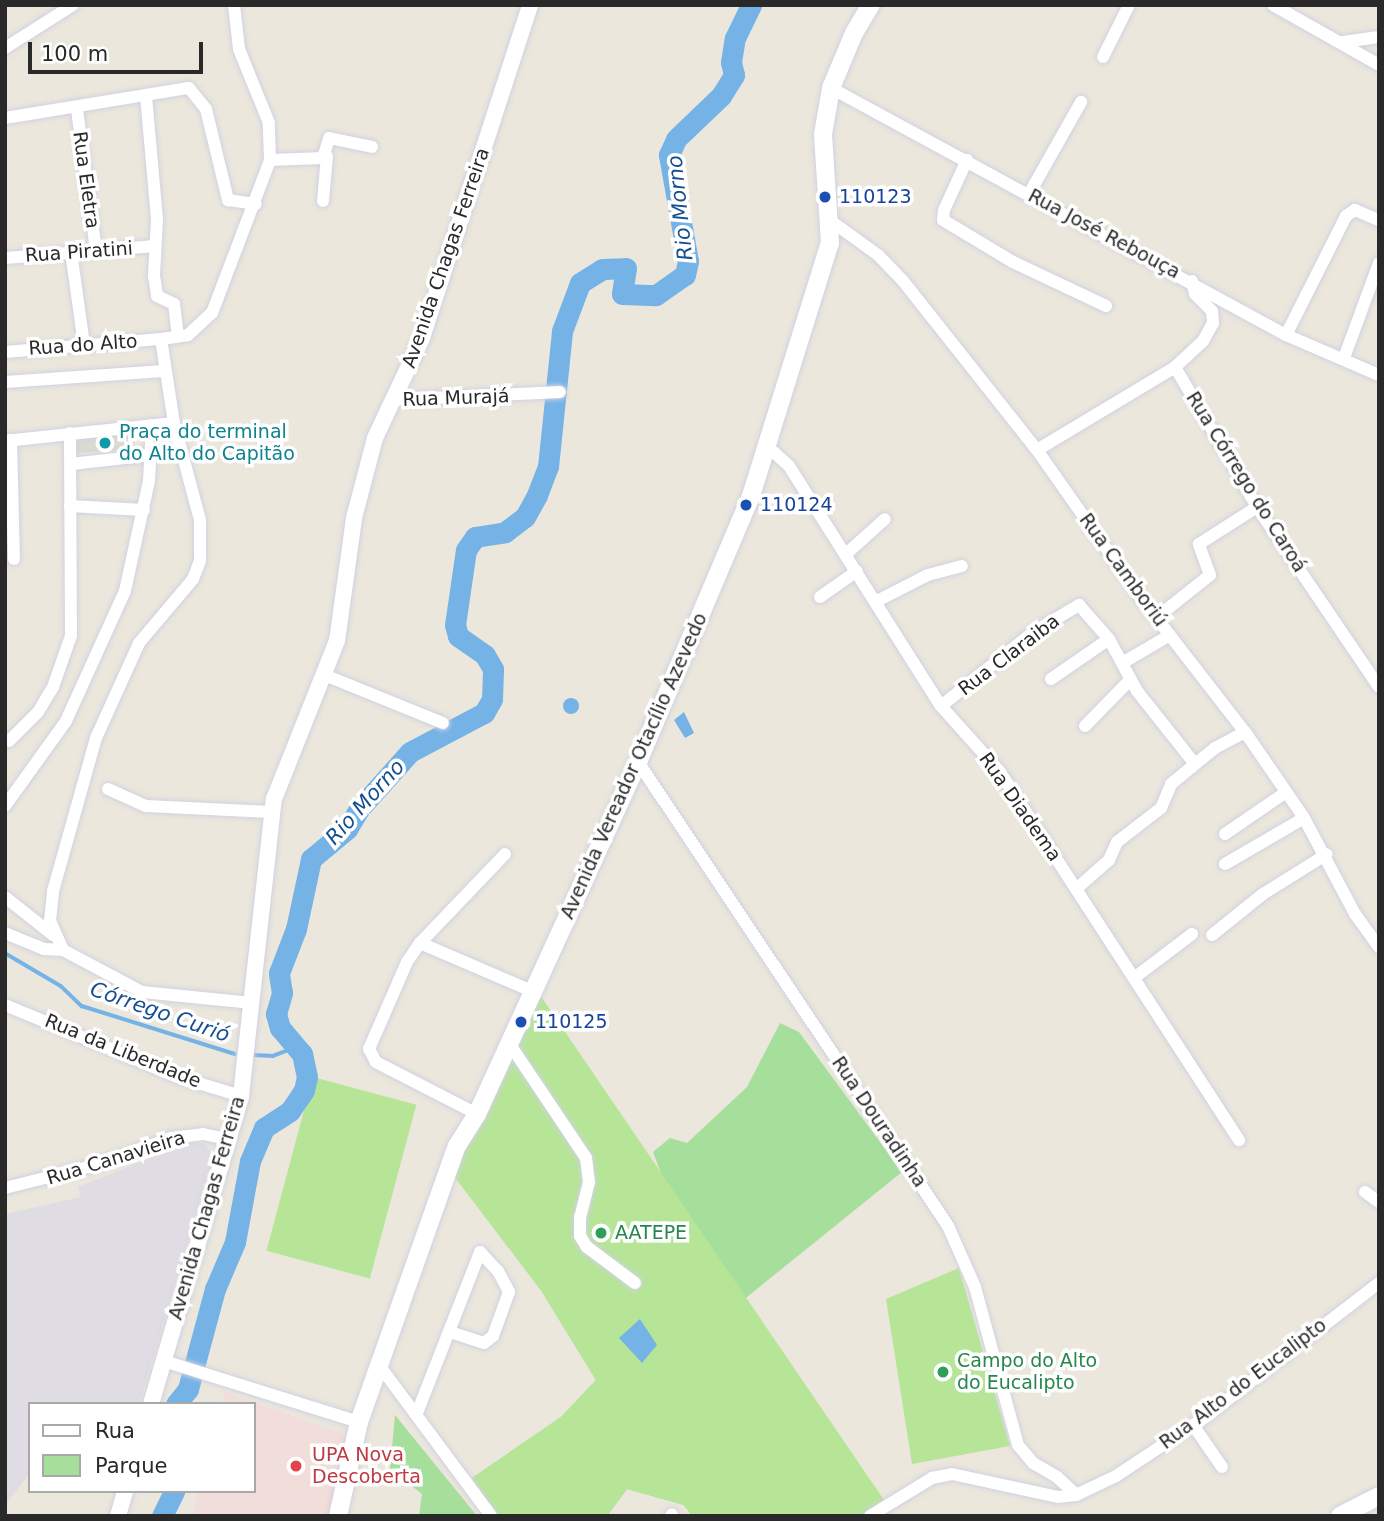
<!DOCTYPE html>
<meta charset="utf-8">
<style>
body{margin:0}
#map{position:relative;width:1384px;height:1521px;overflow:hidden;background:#ebe7dc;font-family:"DejaVu Sans",sans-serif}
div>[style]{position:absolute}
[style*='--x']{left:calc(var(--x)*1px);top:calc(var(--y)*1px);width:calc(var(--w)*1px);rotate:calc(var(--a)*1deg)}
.industrial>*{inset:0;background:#e0dce3}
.medical>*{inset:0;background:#f1ddd9}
.green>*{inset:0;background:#a6de9b}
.pitch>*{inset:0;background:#b6e598;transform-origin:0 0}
.plaza>*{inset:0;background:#dbd9d2}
.water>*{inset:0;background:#75b3e7}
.round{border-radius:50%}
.stream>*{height:3.5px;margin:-1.75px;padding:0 1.75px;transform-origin:1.75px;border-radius:1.75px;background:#75b3e7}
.river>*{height:21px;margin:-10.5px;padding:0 10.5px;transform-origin:10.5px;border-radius:10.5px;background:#75b3e7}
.roads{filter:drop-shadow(0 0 2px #d1d1e1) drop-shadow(0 0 2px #d1d1e1)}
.minor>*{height:12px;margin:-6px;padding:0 6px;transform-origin:6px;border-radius:6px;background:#fff}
.tertiary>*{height:16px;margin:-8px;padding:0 8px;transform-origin:8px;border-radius:8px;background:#fff}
.secondary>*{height:18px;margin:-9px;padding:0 9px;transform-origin:9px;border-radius:9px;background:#fff}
.dots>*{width:19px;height:19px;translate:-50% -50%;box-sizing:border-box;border:4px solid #fff;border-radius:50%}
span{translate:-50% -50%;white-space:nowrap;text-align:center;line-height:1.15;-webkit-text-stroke:7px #fff;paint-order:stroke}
.street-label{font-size:19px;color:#292929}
.transit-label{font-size:19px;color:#164399}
.left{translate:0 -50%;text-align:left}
.culture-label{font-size:19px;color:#0d838f}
.leisure-label{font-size:19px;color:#27864d}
.health-label{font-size:19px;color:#be3a42}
.water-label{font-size:21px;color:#154f91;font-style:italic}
.frame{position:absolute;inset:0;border:7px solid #292929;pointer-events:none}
.legend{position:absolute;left:28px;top:1402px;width:228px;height:91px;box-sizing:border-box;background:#fff;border:2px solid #a9a9a9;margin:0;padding:9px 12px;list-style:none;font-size:21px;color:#292929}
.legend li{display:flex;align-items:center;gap:14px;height:35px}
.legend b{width:35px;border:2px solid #a9a9a9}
.scale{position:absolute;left:28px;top:42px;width:175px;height:32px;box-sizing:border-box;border:4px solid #292929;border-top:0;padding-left:9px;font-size:21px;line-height:24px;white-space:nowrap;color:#292929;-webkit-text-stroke:5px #fff;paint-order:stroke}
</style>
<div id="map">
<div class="industrial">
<div style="clip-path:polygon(187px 1143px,205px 1143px,213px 1156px,139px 1404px,30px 1404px,30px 1473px,5px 1505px,5px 1214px,81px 1197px,78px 1187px)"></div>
</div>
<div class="medical">
<div style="clip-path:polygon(225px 1392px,341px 1433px,345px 1440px,329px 1516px,193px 1516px,199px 1491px,254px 1491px,254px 1404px,222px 1404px)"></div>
</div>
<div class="green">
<div style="clip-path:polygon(780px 1023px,799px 1032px,902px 1172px,737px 1305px,692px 1516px,684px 1505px,627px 1489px,607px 1516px,499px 1516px,472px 1478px,561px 1417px,596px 1380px,542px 1292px,663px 1179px,653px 1152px,670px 1138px,687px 1143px,747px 1087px)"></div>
<div style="clip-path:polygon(395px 1415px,477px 1516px,419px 1516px,422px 1494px,390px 1469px)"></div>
</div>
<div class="pitch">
<div style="clip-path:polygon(540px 995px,884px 1500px,861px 1516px,692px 1516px,684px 1505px,627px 1489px,607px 1516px,499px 1516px,472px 1478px,561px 1417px,596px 1380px,542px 1292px,453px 1175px)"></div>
<div style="left:313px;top:1077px;width:107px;height:180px;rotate:15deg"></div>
<div style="clip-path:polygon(959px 1268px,1010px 1446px,912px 1464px,886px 1299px)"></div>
</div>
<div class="plaza">
<div style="clip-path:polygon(131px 431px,136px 441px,130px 449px,77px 453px,76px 438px)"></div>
</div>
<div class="water">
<div class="round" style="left:563px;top:698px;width:16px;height:16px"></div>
<div style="clip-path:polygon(684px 712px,694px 733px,685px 738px,674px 720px)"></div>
<div style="clip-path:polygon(640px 1319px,657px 1345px,642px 1363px,619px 1338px)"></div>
</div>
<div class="stream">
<div style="--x:5;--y:953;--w:65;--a:30.5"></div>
<div style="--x:61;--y:986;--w:29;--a:44"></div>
<div style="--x:82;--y:1006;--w:160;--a:17.4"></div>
<div style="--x:253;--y:1055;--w:20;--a:3"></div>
<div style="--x:273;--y:1056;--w:25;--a:-21"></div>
</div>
<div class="river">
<div style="--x:176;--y:1404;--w:19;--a:-51"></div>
<div style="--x:188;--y:1389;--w:104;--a:-74.9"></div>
<div style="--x:215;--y:1289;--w:51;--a:-66.9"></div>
<div style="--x:235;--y:1242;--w:82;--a:-79.5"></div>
<div style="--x:250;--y:1161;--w:36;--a:-67"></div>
<div style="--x:264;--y:1128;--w:31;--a:-33"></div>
<div style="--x:290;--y:1111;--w:25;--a:-56"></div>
<div style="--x:304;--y:1090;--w:13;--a:-77"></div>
<div style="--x:307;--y:1077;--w:24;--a:-102"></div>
<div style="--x:302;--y:1054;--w:34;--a:-130"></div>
<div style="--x:280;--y:1028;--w:15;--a:-106"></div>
<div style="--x:276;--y:1014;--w:22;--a:-74"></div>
<div style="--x:282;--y:993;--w:20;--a:-99"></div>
<div style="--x:279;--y:973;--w:47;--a:-68.9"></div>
<div style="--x:296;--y:929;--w:72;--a:-77.9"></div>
<div style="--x:311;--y:859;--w:47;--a:-39.8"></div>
<div style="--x:347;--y:829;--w:23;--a:-59"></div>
<div style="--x:359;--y:809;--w:76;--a:-48.2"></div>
<div style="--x:410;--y:752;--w:84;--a:-27.8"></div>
<div style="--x:484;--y:713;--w:16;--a:-60"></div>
<div style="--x:492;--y:699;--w:30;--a:-88"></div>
<div style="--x:493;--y:669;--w:16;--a:-120"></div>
<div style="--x:485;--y:655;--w:33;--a:-145"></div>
<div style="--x:458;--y:636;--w:11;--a:-105"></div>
<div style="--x:455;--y:625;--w:76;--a:-81.7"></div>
<div style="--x:466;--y:550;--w:16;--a:-55"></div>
<div style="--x:475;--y:537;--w:30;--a:-9"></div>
<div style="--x:505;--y:532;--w:25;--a:-37"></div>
<div style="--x:525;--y:517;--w:25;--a:-61"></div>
<div style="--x:537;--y:495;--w:30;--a:-69"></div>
<div style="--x:548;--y:467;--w:137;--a:-84.1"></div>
<div style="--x:562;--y:331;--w:51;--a:-69.4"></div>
<div style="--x:580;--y:283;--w:26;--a:-32"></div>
<div style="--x:602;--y:269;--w:24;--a:-2"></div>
<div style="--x:626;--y:268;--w:26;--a:99"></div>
<div style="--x:622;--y:294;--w:34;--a:2"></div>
<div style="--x:656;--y:295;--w:35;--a:-35"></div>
<div style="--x:685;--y:275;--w:14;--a:-78"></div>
<div style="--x:688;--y:261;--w:108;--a:-100.2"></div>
<div style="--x:669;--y:155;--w:17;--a:-66"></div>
<div style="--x:676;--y:139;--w:62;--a:-43.7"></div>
<div style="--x:721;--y:96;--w:25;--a:-58"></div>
<div style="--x:734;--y:75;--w:13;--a:-103"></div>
<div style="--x:731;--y:62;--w:24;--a:-81"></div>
<div style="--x:735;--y:38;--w:37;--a:-64"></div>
<div style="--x:162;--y:1516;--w:28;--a:-64"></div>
</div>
<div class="roads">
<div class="minor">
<div style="--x:1273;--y:5;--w:122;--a:29.5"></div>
<div style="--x:1343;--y:42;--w:36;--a:-8"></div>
<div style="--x:5;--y:48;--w:80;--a:-32.3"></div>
<div style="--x:1103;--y:57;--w:58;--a:-63.4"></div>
<div style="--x:831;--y:88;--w:518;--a:28.5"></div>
<div style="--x:1286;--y:335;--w:101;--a:23.3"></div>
<div style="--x:146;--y:96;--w:124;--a:84.9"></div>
<div style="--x:157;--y:220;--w:56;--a:93.1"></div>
<div style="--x:154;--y:276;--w:20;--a:81"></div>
<div style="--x:157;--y:296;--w:19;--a:25"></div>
<div style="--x:174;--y:304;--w:32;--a:83"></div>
<div style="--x:77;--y:110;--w:141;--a:82.3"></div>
<div style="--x:5;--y:118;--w:186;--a:-9.3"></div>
<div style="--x:189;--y:88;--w:27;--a:51"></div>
<div style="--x:206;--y:109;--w:94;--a:76.4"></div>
<div style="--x:228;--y:200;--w:28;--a:8"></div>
<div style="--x:270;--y:160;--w:53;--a:-2.2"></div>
<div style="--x:323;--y:158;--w:21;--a:-73"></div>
<div style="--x:329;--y:138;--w:44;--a:11.8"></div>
<div style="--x:967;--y:160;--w:55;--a:114.7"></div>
<div style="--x:944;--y:210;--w:10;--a:96"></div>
<div style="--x:943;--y:220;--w:82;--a:31"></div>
<div style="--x:1013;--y:262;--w:103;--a:25.3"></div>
<div style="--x:1029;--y:194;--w:106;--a:-60.5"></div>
<div style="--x:323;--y:201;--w:45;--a:-84.9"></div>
<div style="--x:831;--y:221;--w:58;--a:35.9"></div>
<div style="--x:878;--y:255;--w:36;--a:46"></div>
<div style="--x:903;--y:281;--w:216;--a:51.6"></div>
<div style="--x:1037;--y:450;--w:186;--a:54.9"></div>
<div style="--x:1144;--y:602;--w:165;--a:52.2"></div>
<div style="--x:1245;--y:732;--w:104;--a:55.5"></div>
<div style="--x:1304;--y:818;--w:109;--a:62"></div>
<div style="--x:1355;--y:914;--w:41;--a:54"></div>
<div style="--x:71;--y:252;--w:93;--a:82"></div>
<div style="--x:5;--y:258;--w:148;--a:-4.6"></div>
<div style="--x:1192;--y:281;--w:13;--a:77"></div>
<div style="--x:1195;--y:294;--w:24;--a:45"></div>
<div style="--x:1212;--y:311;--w:12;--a:85"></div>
<div style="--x:1213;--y:323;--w:21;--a:119"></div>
<div style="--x:1203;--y:341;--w:38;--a:137"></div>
<div style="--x:1175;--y:367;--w:162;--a:59.6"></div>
<div style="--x:1257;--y:507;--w:217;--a:55.9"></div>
<div style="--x:1286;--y:335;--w:133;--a:-63.2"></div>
<div style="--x:1346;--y:216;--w:11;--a:-34"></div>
<div style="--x:1355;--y:210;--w:26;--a:23"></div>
<div style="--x:5;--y:352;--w:157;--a:-4.8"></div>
<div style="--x:1344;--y:358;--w:101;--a:-69.8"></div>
<div style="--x:5;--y:382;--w:159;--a:-4"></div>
<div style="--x:391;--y:400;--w:169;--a:-2.7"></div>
<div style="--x:11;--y:440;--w:119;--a:88.6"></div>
<div style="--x:5;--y:441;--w:170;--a:-6.1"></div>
<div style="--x:768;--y:447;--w:28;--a:42"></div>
<div style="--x:789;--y:466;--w:284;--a:57.7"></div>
<div style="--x:941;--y:706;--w:89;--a:48.2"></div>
<div style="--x:1000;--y:772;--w:439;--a:57"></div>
<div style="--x:1037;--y:450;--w:161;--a:-31"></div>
<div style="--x:71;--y:464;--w:81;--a:-6.4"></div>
<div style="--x:70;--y:506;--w:74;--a:3.1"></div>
<div style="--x:846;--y:554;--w:52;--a:-41.9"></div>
<div style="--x:820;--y:597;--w:45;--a:-35.1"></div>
<div style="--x:875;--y:602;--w:59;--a:-27"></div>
<div style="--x:928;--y:575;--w:35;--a:-15"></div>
<div style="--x:1156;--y:618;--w:69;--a:-38.5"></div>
<div style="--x:1210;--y:575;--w:33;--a:-110"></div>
<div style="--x:1199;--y:544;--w:69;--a:-32.5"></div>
<div style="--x:1124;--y:662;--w:53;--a:-30.4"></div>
<div style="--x:327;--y:676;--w:125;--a:22.1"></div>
<div style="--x:1051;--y:679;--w:70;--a:-34.6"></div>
<div style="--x:941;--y:706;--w:117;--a:-38.7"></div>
<div style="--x:1032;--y:633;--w:55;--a:-30.8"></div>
<div style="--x:1079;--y:605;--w:45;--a:48.6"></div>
<div style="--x:1109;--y:639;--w:59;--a:61.7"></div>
<div style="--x:1137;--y:691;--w:92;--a:51.6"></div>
<div style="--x:1085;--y:726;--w:64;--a:-45.6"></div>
<div style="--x:9;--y:741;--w:41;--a:-45"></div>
<div style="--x:38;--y:712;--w:29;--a:-59"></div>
<div style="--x:53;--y:687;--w:54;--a:-70.6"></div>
<div style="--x:71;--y:636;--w:203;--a:-90.3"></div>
<div style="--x:638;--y:762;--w:558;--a:56.25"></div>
<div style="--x:948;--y:1226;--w:67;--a:66.1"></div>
<div style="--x:975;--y:1287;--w:164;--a:74.8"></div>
<div style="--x:1018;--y:1445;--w:23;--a:50"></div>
<div style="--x:1033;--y:1463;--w:28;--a:30"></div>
<div style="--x:1057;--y:1477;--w:26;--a:43"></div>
<div style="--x:108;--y:789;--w:42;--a:24.1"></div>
<div style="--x:146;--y:806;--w:125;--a:2.7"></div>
<div style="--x:5;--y:806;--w:105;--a:-54.3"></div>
<div style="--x:66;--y:721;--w:143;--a:-65.6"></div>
<div style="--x:125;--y:591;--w:113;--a:-77.7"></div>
<div style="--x:149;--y:481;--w:56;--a:-86.9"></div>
<div style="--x:1225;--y:834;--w:74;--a:-34.5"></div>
<div style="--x:1225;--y:864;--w:91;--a:-30.2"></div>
<div style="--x:1076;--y:889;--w:44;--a:-41.3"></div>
<div style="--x:1109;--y:860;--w:20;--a:-66"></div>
<div style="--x:1117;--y:842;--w:56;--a:-37.7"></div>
<div style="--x:1161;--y:808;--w:26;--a:-67"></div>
<div style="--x:1171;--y:784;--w:57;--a:-39.3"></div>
<div style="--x:1215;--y:748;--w:34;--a:-28"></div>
<div style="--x:5;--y:897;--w:61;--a:38.4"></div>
<div style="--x:5;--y:933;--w:42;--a:22.3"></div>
<div style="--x:44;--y:949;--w:19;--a:3"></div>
<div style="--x:63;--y:950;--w:89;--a:28"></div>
<div style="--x:142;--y:992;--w:111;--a:5.7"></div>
<div style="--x:1212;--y:935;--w:65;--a:-38.8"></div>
<div style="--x:1263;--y:894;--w:75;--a:-32"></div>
<div style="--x:420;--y:943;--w:122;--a:23.2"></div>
<div style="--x:63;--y:950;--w:32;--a:-114"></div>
<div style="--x:50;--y:921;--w:30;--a:-84"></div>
<div style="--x:53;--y:891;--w:159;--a:-74.3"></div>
<div style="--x:96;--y:738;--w:104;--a:-65.6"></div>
<div style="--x:139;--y:643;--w:84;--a:-49.8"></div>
<div style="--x:193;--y:579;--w:19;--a:-69"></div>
<div style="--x:200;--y:561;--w:41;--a:-90"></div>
<div style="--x:200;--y:520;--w:100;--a:-105"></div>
<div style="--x:174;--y:423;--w:85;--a:-98.8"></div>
<div style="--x:161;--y:339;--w:27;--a:-8"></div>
<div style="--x:188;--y:335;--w:33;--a:-43"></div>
<div style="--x:212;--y:313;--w:164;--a:-69.2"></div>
<div style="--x:270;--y:160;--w:37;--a:-92"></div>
<div style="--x:269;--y:123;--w:80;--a:-112.1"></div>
<div style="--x:239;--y:49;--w:44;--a:-96.5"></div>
<div style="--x:1134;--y:978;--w:73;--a:-37.2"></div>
<div style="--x:5;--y:1005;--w:187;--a:22.6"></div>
<div style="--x:178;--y:1077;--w:66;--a:16.8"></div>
<div style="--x:509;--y:1043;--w:138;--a:56.2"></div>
<div style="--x:586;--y:1158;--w:24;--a:83"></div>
<div style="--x:589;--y:1182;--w:36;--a:104"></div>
<div style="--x:580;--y:1217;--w:19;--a:90"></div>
<div style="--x:580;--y:1236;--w:13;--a:58"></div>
<div style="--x:587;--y:1247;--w:60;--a:36.9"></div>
<div style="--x:477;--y:1114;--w:114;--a:-152.8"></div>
<div style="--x:376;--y:1062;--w:15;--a:-118"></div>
<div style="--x:369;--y:1049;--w:95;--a:-66.4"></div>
<div style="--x:407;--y:962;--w:23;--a:-56"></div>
<div style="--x:420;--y:943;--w:123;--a:-46.3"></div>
<div style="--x:5;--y:1188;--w:98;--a:-14.2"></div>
<div style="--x:100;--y:1164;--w:76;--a:-20.1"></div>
<div style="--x:171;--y:1138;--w:32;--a:-7"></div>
<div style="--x:203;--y:1134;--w:25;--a:12"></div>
<div style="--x:1365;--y:1192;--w:17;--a:36"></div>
<div style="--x:164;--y:1361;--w:204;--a:17.4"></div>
<div style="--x:379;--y:1365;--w:188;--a:53.4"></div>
<div style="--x:417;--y:1413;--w:173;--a:-68.6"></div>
<div style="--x:480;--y:1252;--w:26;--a:47"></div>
<div style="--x:498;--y:1271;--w:24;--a:62"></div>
<div style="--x:509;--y:1292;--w:47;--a:110"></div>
<div style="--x:493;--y:1336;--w:11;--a:142"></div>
<div style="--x:484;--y:1343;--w:36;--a:-162"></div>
<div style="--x:1193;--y:1425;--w:51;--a:55.4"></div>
<div style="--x:671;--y:1516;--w:2;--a:-63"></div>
<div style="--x:870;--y:1516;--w:73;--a:-31.5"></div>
<div style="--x:932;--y:1478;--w:20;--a:-11"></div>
<div style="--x:952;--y:1474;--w:108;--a:12.2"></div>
<div style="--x:1058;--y:1497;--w:18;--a:-6"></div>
<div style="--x:1076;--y:1495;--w:44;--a:-25.4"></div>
<div style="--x:1116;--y:1476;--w:107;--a:-33.5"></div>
<div style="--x:1205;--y:1417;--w:220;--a:-37.6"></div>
</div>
<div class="tertiary">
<div style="--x:151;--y:1404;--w:321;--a:-73.7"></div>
<div style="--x:241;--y:1096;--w:299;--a:-83.7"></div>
<div style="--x:274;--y:799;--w:170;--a:-68.3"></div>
<div style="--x:337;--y:641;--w:124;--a:-82.1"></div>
<div style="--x:354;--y:518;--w:83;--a:-75.3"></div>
<div style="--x:375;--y:438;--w:110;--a:-64.8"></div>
<div style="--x:422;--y:338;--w:350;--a:-72"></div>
<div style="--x:118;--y:1516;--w:26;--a:-74"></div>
</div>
<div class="secondary">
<div style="--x:338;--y:1516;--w:96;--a:-77.4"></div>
<div style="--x:359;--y:1422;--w:293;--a:-70.5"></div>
<div style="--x:457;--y:1146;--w:38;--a:-58"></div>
<div style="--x:477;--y:1114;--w:387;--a:-65.4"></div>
<div style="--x:638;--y:762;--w:289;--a:-67"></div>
<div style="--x:751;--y:496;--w:265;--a:-72.7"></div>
<div style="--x:830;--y:243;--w:109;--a:-93.7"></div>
<div style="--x:823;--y:134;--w:47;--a:-80.1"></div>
<div style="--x:831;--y:88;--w:60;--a:-67.3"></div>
<div style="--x:854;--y:33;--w:33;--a:-59"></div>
<div style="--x:1340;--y:1516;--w:44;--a:-27.1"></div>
</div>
</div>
<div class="dots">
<div style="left:825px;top:197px;background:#1a4fb4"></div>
<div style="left:105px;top:443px;background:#0f9aa8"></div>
<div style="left:746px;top:505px;background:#1a4fb4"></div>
<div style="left:521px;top:1022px;background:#1a4fb4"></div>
<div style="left:601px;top:1233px;background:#2e9e5b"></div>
<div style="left:943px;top:1372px;background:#2e9e5b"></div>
<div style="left:296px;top:1466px;background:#e0444e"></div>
</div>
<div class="street-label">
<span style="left:86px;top:180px;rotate:82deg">Rua Eletra</span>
<span style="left:1104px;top:234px;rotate:28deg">Rua José Rebouça</span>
<span style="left:79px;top:252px;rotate:-4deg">Rua Piratini</span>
<span style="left:446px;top:258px;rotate:-71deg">Avenida Chagas Ferreira</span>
<span style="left:83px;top:345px;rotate:-4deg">Rua do Alto</span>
<span style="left:456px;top:398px;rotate:-2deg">Rua Murajá</span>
<span style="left:1246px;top:482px;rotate:58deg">Rua Córrego do Caroá</span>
<span style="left:1123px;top:570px;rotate:54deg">Rua Camboriú</span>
<span style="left:1009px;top:655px;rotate:-37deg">Rua Claraiba</span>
<span style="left:634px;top:766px;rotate:-66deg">Avenida Vereador Otacílio Azevedo</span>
<span style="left:1020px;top:807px;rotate:55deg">Rua Diadema</span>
<span style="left:123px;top:1051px;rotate:22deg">Rua da Liberdade</span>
<span style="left:879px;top:1122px;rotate:56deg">Rua Douradinha</span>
<span style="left:116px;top:1158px;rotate:-17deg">Rua Canavieira</span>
<span style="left:207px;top:1208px;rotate:-74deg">Avenida Chagas Ferreira</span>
<span style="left:1243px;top:1384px;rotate:-37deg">Rua Alto do Eucalipto</span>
</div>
<div class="transit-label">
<span class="left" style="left:839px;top:197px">110123</span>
<span class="left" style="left:760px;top:505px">110124</span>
<span class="left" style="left:535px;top:1022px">110125</span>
</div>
<div class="culture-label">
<span class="left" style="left:119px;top:443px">Praça do terminal<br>do Alto do Capitão</span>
</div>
<div class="leisure-label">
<span class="left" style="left:615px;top:1233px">AATEPE</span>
<span class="left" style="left:957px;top:1372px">Campo do Alto<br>do Eucalipto</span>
</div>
<div class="health-label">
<span class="left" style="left:312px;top:1466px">UPA Nova<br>Descoberta</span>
</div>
<div class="water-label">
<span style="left:680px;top:208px;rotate:-96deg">Rio Morno</span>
<span style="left:365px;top:802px;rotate:-48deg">Rio Morno</span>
<span style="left:160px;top:1012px;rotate:19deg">Córrego Curió</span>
</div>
<div class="frame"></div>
<ul class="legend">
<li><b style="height:9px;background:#fff"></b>Rua</li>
<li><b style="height:19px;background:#a6de9b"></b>Parque</li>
</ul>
<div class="scale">100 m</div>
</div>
